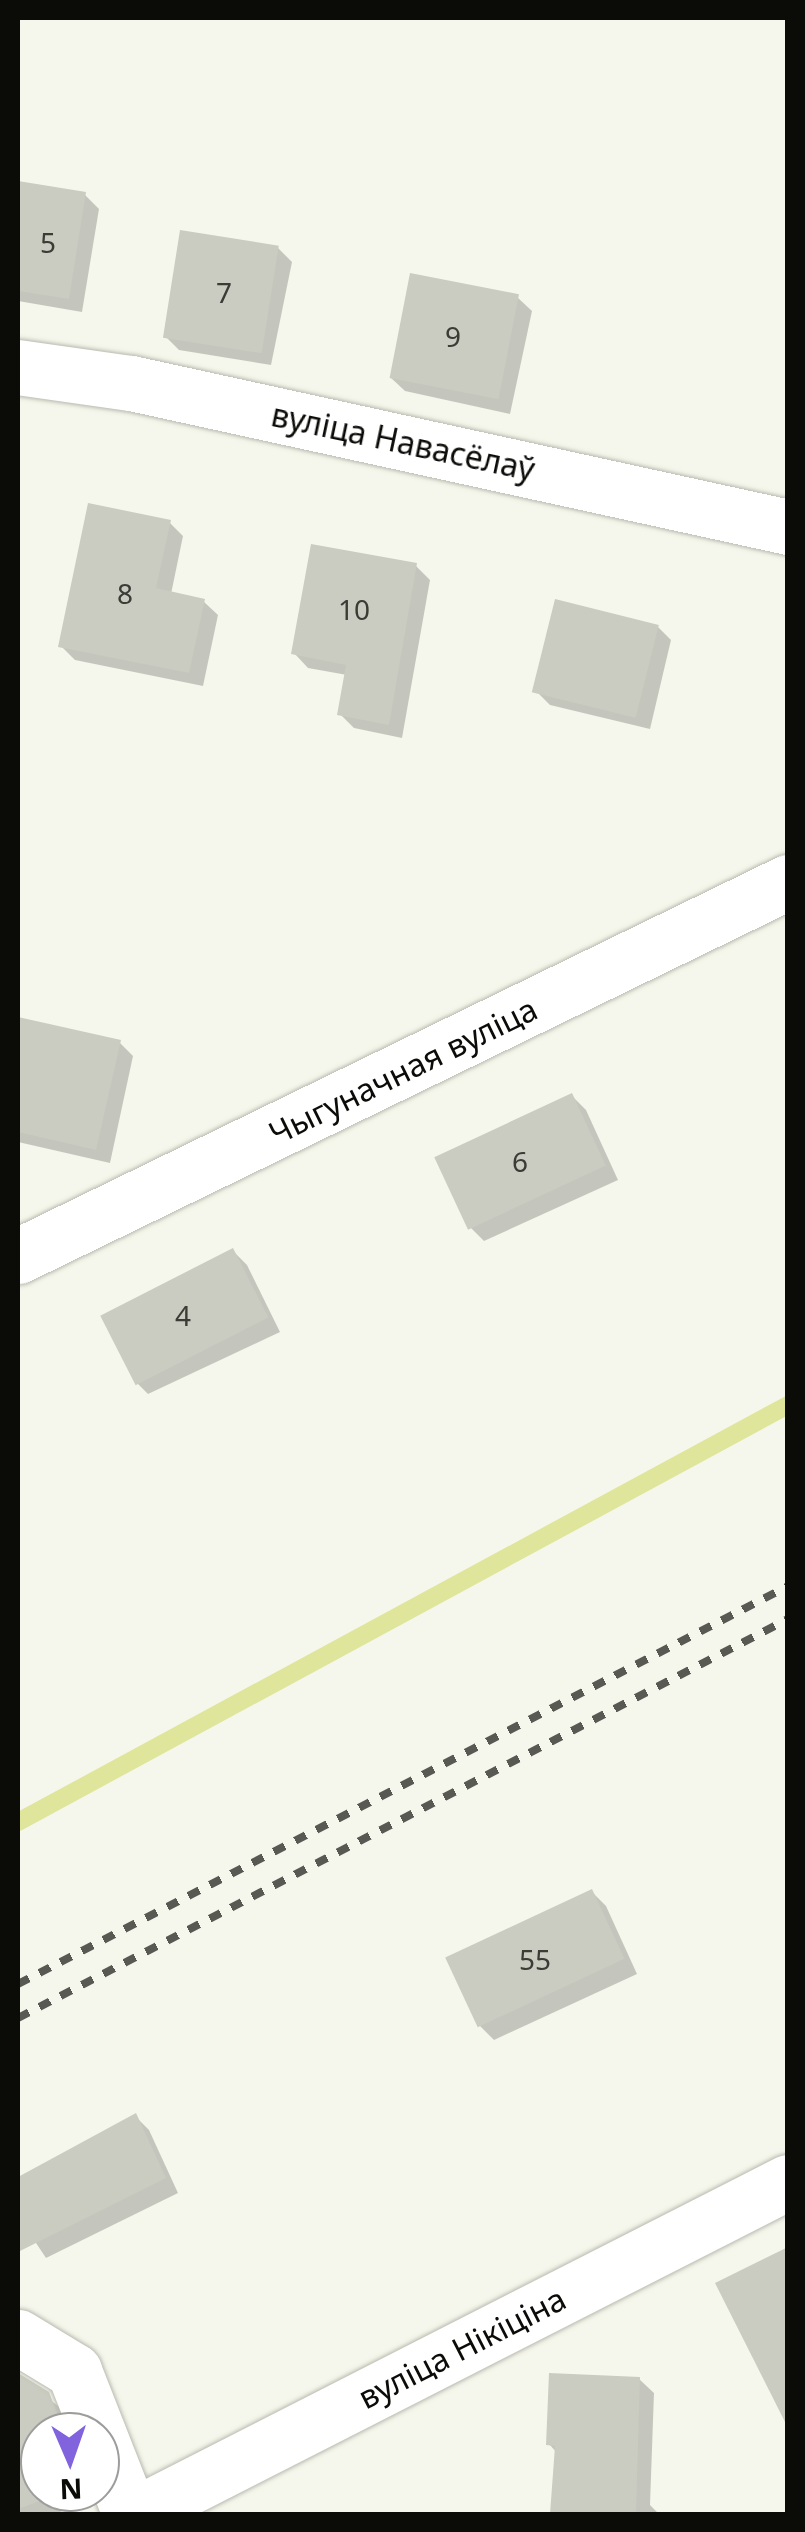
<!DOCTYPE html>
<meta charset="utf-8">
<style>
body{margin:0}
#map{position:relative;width:805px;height:2532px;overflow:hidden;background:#f6f7ec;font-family:"Noto Sans",sans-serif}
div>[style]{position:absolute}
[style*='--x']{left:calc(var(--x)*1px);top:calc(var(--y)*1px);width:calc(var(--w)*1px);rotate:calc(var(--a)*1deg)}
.shadow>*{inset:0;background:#0003}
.stream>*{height:18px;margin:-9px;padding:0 9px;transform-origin:9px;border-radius:9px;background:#dfe59a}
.building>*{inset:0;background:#cacbc1;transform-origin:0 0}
.roads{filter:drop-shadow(0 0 2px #b8b9af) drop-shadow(0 0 2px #b8b9af)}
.minor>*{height:55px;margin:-27.5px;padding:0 27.5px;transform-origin:27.5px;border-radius:27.5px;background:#fff}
.rail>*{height:8px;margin-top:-4px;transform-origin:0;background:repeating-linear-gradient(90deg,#585952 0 12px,transparent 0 24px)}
span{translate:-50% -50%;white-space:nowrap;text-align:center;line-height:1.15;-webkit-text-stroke:8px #fff;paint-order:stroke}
.number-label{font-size:28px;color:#3b3c36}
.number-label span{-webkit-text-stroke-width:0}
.street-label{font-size:32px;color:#0b0c08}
.frame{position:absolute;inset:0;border:20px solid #0b0c08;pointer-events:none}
.north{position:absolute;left:20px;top:2412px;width:100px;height:100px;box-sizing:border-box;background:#fff;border:2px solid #9d9e9c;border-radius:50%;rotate:178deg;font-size:28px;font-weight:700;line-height:40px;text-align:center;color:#0b0c08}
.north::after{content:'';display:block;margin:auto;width:35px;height:45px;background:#8263de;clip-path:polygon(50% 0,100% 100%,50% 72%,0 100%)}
</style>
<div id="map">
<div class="shadow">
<div style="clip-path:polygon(18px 184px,85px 195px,99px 209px,82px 312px,18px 301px)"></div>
<div style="clip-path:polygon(278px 248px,292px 262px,271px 365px,179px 350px,165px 336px)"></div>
<div style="clip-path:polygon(517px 297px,532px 311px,510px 414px,405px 391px,390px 377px)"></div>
<div style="clip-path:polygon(169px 522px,183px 536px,171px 594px,203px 601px,218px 615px,203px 686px,75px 660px,61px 646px)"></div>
<div style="clip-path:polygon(416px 566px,430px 580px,402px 738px,354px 728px,340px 714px,347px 675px,308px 668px,294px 653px)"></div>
<div style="clip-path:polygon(657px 626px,671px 640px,650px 729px,550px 705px,536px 691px)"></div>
<div style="clip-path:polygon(18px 1020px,119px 1042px,133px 1056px,110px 1163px,18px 1142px)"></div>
<div style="clip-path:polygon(572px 1096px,586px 1110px,618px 1180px,484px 1241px,470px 1227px)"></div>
<div style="clip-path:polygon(233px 1251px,247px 1265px,280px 1332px,148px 1394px,134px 1380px)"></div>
<div style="clip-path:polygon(592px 1892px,606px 1906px,637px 1974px,494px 2040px,480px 2026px)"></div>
<div style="clip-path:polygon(135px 2116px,149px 2130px,178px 2193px,46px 2258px,18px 2216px,18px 2179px)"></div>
<div style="clip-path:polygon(23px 2379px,62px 2409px,71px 2432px,40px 2432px,40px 2492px,95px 2492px,97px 2499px,54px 2514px,18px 2514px,18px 2381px)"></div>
<div style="clip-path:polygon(639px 2379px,654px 2393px,650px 2505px,659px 2514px,677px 2514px,553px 2514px,557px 2453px,549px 2444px)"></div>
</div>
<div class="stream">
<div style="--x:18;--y:1822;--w:876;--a:-28.44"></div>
</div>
<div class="building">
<div style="clip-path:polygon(18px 181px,86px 192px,69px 299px,18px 291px)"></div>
<div style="left:180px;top:230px;width:100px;height:109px;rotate:9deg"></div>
<div style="left:410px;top:273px;width:111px;height:107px;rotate:11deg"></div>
<div style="clip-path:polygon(88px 503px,171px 520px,156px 588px,205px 599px,189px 673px,58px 647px)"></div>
<div style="clip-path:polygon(311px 544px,417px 563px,389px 725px,337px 715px,346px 665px,291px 654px)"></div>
<div style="left:555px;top:599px;width:107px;height:96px;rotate:14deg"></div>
<div style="clip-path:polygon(18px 1017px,121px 1040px,96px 1150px,18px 1132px)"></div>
<div style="left:572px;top:1093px;width:80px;height:152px;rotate:65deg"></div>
<div style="left:233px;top:1248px;width:78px;height:149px;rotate:63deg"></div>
<div style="left:592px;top:1889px;width:77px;height:162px;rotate:65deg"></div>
<div style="clip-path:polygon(136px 2113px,166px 2178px,18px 2252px,18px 2177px)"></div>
<div style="clip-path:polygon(788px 2247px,788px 2428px,715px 2283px)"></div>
<div style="clip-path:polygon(18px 2373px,49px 2392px,64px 2432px,40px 2432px,40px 2492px,65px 2492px,18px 2509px)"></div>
<div style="clip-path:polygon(549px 2373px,640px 2377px,636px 2514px,550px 2514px,555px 2446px,546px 2445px)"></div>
</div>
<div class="roads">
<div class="minor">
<div style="--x:18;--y:367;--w:114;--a:8.1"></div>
<div style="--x:131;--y:383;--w:673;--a:12.36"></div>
<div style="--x:18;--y:1256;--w:856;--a:-25.91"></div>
<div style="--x:18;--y:2337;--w:66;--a:31.3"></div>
<div style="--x:74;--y:2371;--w:154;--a:68.6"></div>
<div style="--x:136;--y:2514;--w:732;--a:-26.99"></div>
</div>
</div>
<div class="rail">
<div style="--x:18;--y:1984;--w:867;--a:-27.33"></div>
<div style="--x:18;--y:2018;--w:867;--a:-27.39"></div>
</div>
<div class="number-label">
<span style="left:48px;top:242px">5</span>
<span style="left:224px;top:292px">7</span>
<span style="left:453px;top:336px">9</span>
<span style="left:125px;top:593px">8</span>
<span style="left:354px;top:609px">10</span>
<span style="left:520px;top:1161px">6</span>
<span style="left:183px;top:1315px">4</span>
<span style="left:535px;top:1959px">55</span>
</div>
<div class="street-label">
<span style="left:403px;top:442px;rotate:12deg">вуліца Навасёлаў</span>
<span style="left:403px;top:1071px;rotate:-26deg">Чыгуначная вуліца</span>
<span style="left:462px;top:2348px;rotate:-27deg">вуліца Нікіціна</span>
</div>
<div class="frame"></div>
<div class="north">N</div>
</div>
